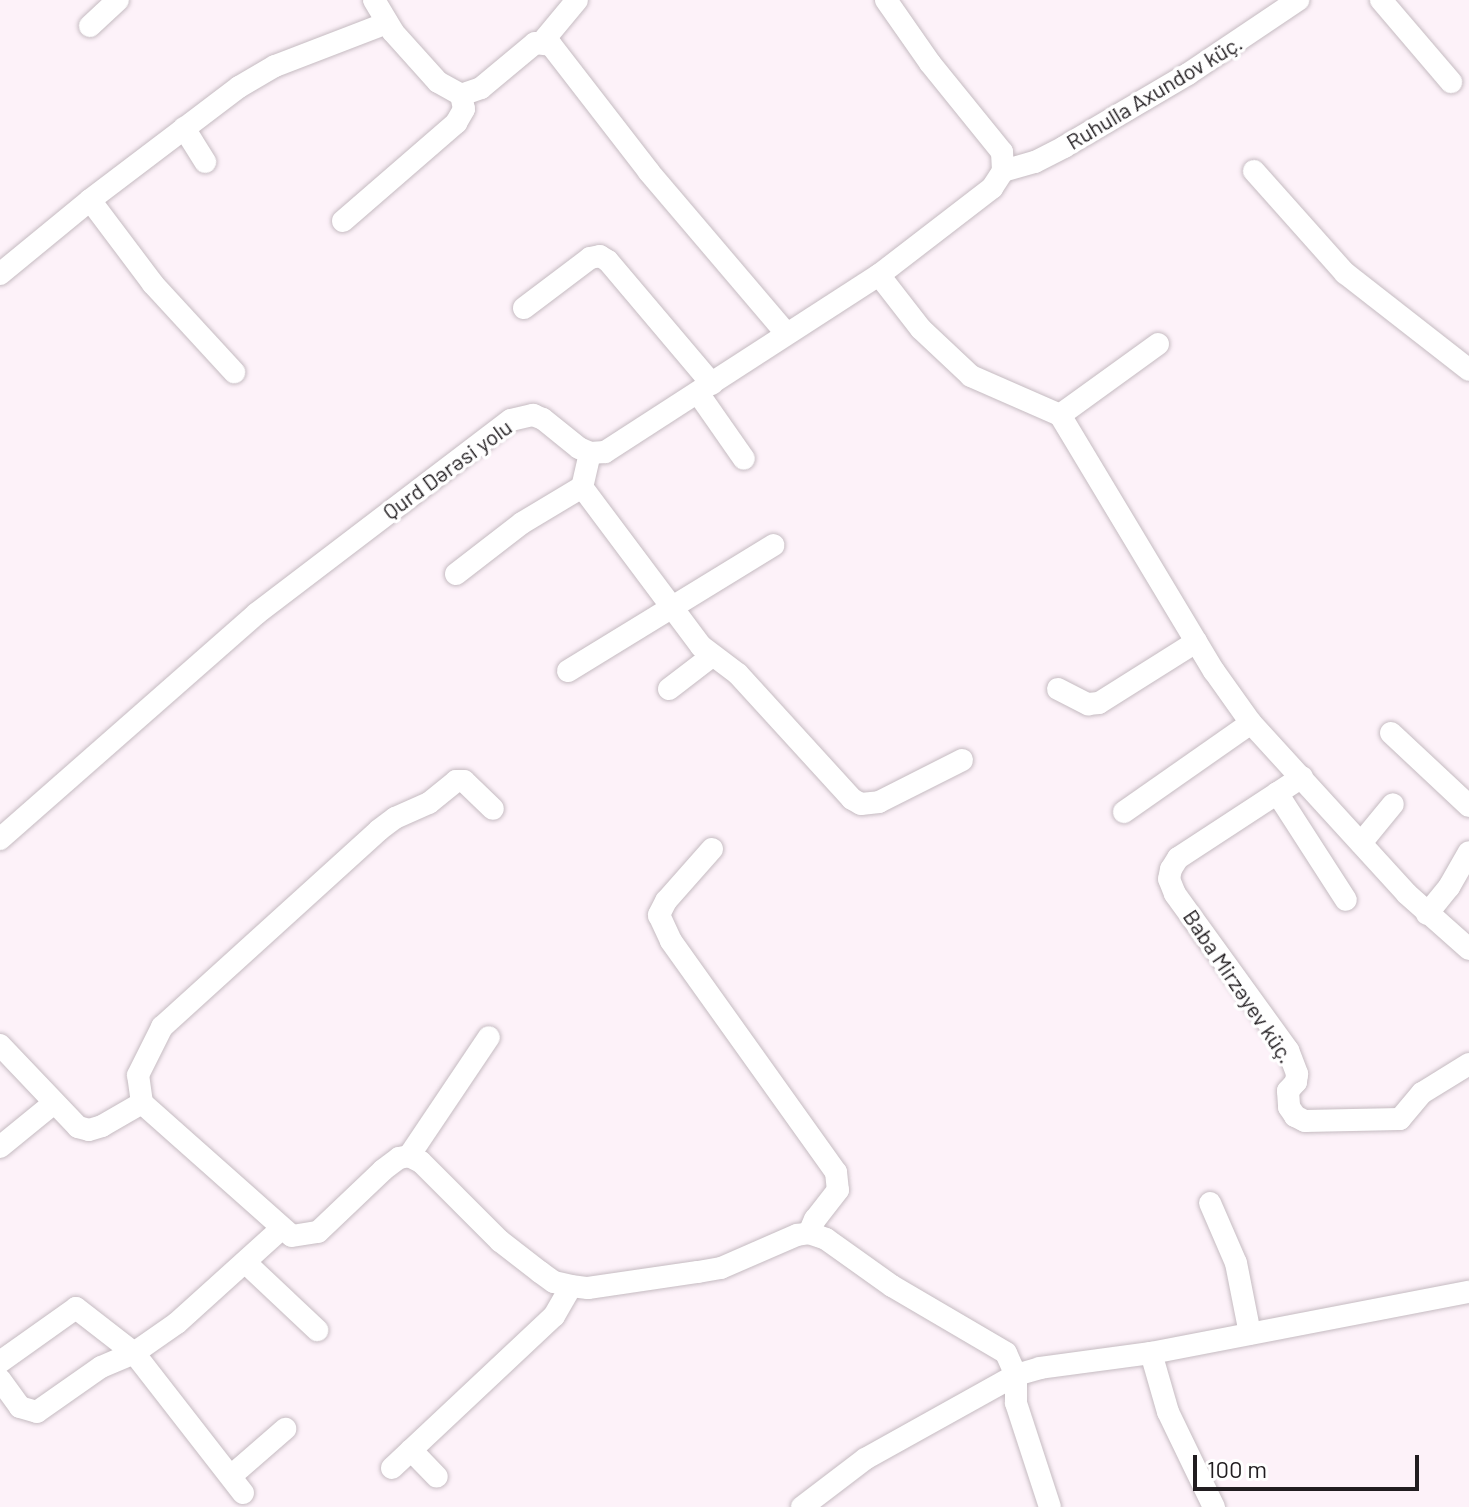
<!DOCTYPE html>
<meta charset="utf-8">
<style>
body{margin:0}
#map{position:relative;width:1469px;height:1507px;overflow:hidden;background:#fdf2f9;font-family:Barlow,sans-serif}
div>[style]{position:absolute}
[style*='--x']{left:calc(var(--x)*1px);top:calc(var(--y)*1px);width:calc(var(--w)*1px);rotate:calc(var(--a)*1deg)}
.roads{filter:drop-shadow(0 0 2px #c5bbc1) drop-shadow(0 0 2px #c5bbc1)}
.minor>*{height:22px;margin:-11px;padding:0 11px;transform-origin:11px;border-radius:11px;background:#fff}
span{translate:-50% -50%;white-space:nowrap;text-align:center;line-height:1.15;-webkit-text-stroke:7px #fff;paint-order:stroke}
.street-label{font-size:22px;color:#211d20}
.scale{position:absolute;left:1193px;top:1455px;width:226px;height:36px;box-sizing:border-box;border:4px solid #211d20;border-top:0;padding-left:10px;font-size:24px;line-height:28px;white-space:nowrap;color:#211d20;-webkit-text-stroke:6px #fff;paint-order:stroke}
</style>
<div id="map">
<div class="roads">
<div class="minor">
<div style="--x:374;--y:0;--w:37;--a:59"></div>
<div style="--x:393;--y:32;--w:67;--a:48"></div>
<div style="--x:438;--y:82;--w:26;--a:29"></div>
<div style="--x:461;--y:95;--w:21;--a:-19"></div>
<div style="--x:481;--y:88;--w:70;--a:-39.8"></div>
<div style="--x:535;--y:43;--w:16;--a:7"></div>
<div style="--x:551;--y:45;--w:160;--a:52.3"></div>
<div style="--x:649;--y:172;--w:211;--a:49.6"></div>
<div style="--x:1381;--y:0;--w:108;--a:49.5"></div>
<div style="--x:90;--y:26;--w:38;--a:-43"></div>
<div style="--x:543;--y:41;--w:53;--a:-50.3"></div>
<div style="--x:184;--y:128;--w:40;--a:58"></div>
<div style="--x:1003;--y:171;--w:33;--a:-16"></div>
<div style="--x:1035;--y:162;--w:33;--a:-27"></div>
<div style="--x:1064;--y:147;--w:144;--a:-30.5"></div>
<div style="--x:1188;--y:74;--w:133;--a:-33.9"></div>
<div style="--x:1254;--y:171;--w:137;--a:48.3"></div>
<div style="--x:1345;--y:273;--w:157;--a:38"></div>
<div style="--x:90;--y:200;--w:105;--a:53.1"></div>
<div style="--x:153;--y:284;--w:120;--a:47.4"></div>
<div style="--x:343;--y:221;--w:150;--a:-40.9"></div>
<div style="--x:456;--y:123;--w:16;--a:-60"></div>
<div style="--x:464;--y:109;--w:14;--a:-102"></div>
<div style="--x:0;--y:274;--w:117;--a:-39.4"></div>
<div style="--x:90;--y:200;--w:187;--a:-37.2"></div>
<div style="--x:239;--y:87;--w:42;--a:-30.3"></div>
<div style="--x:275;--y:66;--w:120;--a:-21"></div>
<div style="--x:879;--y:275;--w:68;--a:52.1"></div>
<div style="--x:921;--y:329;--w:69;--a:43.2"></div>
<div style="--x:971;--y:376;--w:97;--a:23.7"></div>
<div style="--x:1060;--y:415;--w:299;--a:59"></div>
<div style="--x:1214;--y:671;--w:64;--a:54.6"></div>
<div style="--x:1251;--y:723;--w:231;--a:47.6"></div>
<div style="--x:1407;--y:894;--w:83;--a:41.6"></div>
<div style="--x:524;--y:308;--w:83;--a:-37.1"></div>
<div style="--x:590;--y:258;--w:10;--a:-11"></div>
<div style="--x:600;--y:256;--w:9;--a:32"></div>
<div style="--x:608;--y:261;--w:161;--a:49.8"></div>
<div style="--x:698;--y:393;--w:80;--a:55.1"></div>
<div style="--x:1060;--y:415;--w:121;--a:-35.9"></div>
<div style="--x:590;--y:453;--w:35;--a:103"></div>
<div style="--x:582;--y:487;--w:199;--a:53.2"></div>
<div style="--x:701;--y:646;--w:46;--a:37.1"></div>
<div style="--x:738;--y:674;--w:169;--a:47.6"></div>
<div style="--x:852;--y:799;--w:10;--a:29"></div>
<div style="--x:861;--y:804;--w:18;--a:-6"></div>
<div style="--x:879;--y:802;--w:93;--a:-26.8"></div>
<div style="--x:456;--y:574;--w:83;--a:-37.7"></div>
<div style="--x:522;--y:523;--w:70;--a:-31"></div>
<div style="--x:568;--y:671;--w:241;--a:-31.5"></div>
<div style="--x:669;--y:689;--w:54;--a:-37.5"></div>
<div style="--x:1058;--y:689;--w:34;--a:27"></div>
<div style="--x:1088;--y:704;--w:11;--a:-5"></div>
<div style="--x:1099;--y:703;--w:115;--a:-32.2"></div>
<div style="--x:1391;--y:733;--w:107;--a:43.1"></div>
<div style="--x:1302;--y:777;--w:148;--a:146.8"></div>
<div style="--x:1178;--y:858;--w:13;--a:122"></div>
<div style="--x:1171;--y:869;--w:10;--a:101"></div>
<div style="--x:1169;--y:879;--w:16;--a:68"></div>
<div style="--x:1175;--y:894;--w:193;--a:54.1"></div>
<div style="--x:1288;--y:1050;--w:26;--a:69"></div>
<div style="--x:1297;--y:1074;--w:8;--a:97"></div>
<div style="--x:1296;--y:1082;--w:12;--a:132"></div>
<div style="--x:1288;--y:1091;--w:16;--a:86"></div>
<div style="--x:1289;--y:1107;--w:11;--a:56"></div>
<div style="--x:1295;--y:1116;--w:11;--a:27"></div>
<div style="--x:1305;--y:1121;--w:95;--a:-1.2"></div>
<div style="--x:1400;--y:1119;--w:34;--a:-50"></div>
<div style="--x:1422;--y:1093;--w:55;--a:-31.7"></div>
<div style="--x:1277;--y:793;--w:127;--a:57.2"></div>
<div style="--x:1124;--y:812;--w:155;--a:-35"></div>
<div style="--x:0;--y:839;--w:341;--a:-41.3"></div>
<div style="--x:256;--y:614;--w:320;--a:-37.3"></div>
<div style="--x:511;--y:420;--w:23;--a:-13"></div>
<div style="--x:533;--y:415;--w:11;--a:22"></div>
<div style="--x:543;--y:419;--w:46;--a:38.9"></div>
<div style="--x:579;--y:448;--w:12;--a:24"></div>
<div style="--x:590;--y:453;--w:15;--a:-4"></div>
<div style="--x:605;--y:452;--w:326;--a:-32.9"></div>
<div style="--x:879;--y:275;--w:143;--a:-37.6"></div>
<div style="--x:992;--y:188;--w:20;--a:-57"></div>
<div style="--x:1003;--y:171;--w:19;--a:-93"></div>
<div style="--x:1002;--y:152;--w:114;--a:-129"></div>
<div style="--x:930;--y:63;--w:77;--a:-124.9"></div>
<div style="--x:1361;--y:843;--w:50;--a:-50.6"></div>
<div style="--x:712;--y:849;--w:69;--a:131.5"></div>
<div style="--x:666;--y:901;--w:16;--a:117"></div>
<div style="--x:659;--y:915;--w:29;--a:65"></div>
<div style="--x:671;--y:941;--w:284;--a:54.5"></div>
<div style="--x:836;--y:1172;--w:18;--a:84"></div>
<div style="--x:838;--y:1190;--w:37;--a:128"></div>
<div style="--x:815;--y:1219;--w:15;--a:113"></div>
<div style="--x:1427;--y:914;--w:35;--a:-51"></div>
<div style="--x:1449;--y:887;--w:40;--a:-60.3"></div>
<div style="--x:0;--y:1045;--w:113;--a:46.4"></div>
<div style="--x:78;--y:1127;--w:11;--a:15"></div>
<div style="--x:89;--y:1130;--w:14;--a:-17"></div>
<div style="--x:102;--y:1126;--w:46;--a:-29.9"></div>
<div style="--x:142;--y:1103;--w:200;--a:41.6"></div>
<div style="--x:292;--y:1236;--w:26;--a:-9"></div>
<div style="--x:318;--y:1232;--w:90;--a:-43.6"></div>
<div style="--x:383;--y:1170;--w:20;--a:-37"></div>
<div style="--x:399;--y:1158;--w:10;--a:-11"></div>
<div style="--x:409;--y:1156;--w:13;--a:27"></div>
<div style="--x:421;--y:1162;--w:112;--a:45"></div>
<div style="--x:500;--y:1241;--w:51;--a:37.8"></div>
<div style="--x:540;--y:1272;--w:17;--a:36"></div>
<div style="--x:554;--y:1282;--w:17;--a:13"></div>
<div style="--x:571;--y:1286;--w:17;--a:7"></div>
<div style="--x:588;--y:1288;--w:111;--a:-8.3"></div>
<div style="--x:698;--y:1272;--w:23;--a:-10"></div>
<div style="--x:721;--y:1268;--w:83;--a:-23.5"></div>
<div style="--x:797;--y:1235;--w:12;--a:-9"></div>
<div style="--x:809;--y:1233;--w:18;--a:19"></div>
<div style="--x:826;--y:1239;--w:81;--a:35.5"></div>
<div style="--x:892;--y:1286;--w:132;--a:30.4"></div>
<div style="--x:1006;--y:1353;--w:24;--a:66"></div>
<div style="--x:1016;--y:1375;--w:28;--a:90"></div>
<div style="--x:1016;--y:1403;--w:109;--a:71.9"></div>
<div style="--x:142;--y:1103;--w:28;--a:-98"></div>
<div style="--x:138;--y:1075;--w:54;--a:-63.4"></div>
<div style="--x:162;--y:1027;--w:293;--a:-42.2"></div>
<div style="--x:379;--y:830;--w:20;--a:-37"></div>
<div style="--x:395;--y:818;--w:37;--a:-24"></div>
<div style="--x:429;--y:803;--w:35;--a:-39"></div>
<div style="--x:456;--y:781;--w:8;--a:0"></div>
<div style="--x:464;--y:781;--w:40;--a:44"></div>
<div style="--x:0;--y:1147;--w:70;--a:-39.2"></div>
<div style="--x:409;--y:1156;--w:143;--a:-56.1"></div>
<div style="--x:1210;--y:1203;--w:65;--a:66.6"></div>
<div style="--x:1236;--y:1263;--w:72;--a:78.8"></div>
<div style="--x:246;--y:1263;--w:98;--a:43.3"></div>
<div style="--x:1151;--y:1353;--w:61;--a:73.9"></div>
<div style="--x:1168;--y:1412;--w:106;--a:64.2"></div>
<div style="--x:0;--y:1362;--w:93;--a:-35.4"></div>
<div style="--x:76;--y:1308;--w:73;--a:37.8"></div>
<div style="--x:134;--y:1353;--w:36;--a:157"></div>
<div style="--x:101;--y:1367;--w:78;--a:144.9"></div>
<div style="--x:37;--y:1412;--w:18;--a:-164"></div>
<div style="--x:20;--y:1407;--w:34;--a:-126"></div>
<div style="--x:411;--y:1450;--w:37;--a:46"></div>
<div style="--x:392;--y:1468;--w:222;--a:-43.2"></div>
<div style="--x:554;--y:1316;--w:34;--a:-60"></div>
<div style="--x:231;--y:1476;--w:72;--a:-41"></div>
<div style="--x:243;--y:1493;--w:177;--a:-127.9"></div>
<div style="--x:134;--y:1353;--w:52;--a:-34.9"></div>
<div style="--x:177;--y:1323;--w:140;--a:-42.1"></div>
<div style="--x:802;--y:1507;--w:79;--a:-37.3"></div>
<div style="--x:865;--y:1459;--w:173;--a:-29.1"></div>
<div style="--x:1016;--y:1375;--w:25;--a:-16"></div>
<div style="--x:1040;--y:1368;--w:112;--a:-7.7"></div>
<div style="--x:1151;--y:1353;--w:324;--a:-10.9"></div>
</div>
</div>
<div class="street-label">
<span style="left:1154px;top:92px;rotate:-31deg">Ruhulla Axundov küç.</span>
<span style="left:447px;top:469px;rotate:-36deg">Qurd Dərəsi yolu</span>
<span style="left:1239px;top:986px;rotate:56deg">Baba Mirzəyev küç.</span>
</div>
<div class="scale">100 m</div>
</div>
